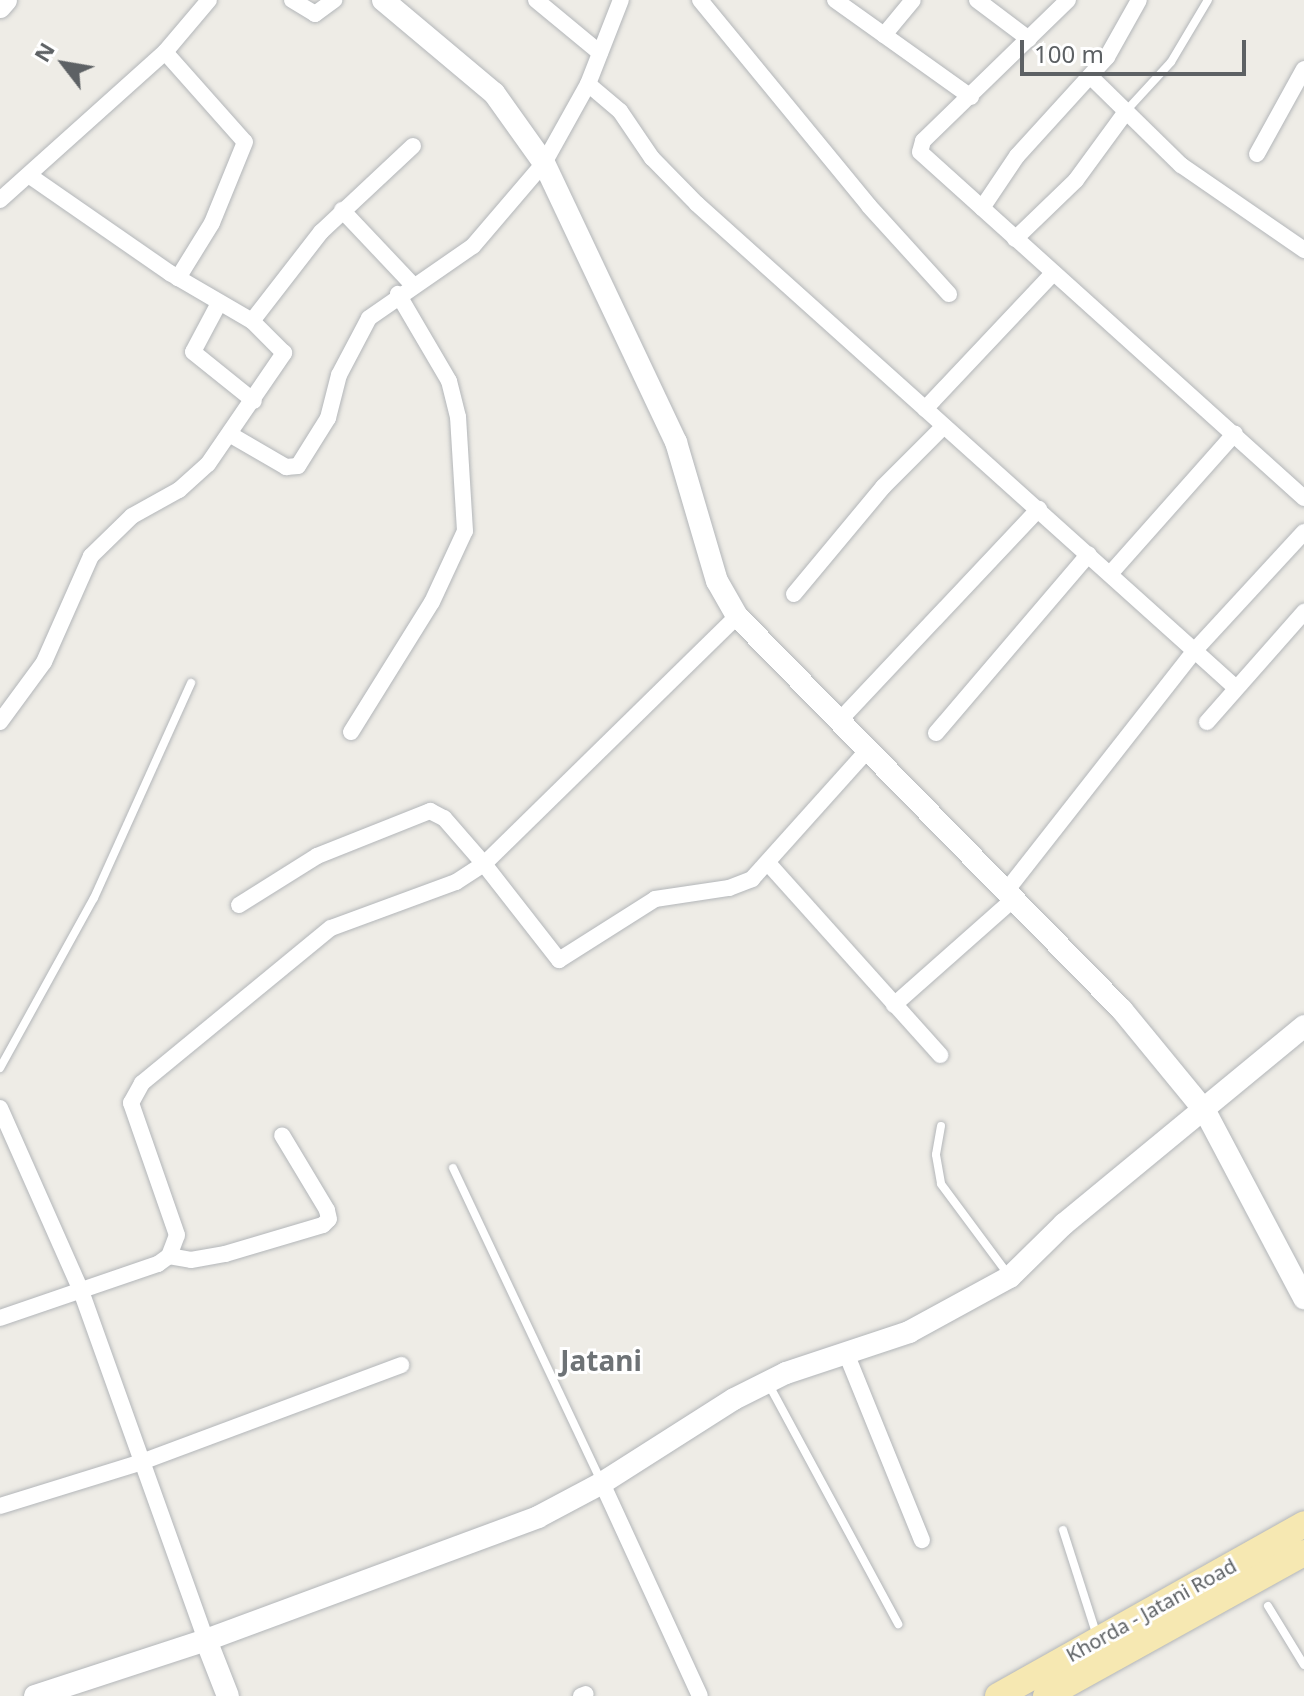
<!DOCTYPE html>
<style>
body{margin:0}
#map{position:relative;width:1304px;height:1696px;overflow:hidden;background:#eeece6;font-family:"Noto Sans",sans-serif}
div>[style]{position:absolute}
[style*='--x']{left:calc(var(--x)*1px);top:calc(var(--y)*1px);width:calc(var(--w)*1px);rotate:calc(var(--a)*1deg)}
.roads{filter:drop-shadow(0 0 2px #b3b6b9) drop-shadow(0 0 2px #b3b6b9)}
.lane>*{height:8px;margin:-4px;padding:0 4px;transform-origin:4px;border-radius:4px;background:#fff}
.street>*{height:16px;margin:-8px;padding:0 8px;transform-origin:8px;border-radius:8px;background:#fff}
.secondary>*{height:22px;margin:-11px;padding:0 11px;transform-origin:11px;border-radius:11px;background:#fff}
.primary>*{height:26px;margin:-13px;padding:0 13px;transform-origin:13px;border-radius:13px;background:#f6e8b2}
span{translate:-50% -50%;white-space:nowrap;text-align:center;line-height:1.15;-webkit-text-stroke:6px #fff;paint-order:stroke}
.street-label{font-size:20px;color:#5d6164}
.district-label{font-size:28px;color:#6e7376;font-weight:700}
.north{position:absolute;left:24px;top:24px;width:80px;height:80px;-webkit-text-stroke:6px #fff;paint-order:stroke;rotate:301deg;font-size:22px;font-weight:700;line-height:32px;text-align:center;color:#5d6164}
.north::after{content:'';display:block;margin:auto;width:28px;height:36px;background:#5d6164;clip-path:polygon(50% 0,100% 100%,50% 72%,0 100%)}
.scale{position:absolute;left:1020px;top:40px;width:226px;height:36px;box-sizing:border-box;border:4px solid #5d6164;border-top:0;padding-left:10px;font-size:24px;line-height:28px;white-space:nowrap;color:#5d6164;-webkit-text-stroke:6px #fff;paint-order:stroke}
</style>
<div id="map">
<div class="roads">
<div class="lane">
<div style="--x:1125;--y:112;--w:68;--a:-47.4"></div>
<div style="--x:1171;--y:62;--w:72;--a:-59.2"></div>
<div style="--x:0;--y:1068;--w:194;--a:-61.1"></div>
<div style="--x:94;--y:898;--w:236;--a:-65.7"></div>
<div style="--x:941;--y:1126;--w:29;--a:100"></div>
<div style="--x:936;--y:1155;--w:29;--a:80"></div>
<div style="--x:941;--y:1184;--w:116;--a:53.4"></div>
<div style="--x:453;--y:1168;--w:348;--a:64.7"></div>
<div style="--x:769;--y:1385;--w:272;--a:61.6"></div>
<div style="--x:1063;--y:1530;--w:111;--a:72.2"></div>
<div style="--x:1268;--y:1606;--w:69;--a:58.6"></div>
</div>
<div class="street">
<div style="--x:292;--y:0;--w:27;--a:31"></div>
<div style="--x:315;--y:14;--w:24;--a:-36"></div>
<div style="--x:536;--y:0;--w:83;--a:39.6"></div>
<div style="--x:700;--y:0;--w:266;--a:50.6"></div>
<div style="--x:869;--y:206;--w:119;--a:47.7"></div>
<div style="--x:835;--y:0;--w:167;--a:35.5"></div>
<div style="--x:977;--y:0;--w:65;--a:36.9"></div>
<div style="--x:1068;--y:0;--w:202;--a:135.8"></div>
<div style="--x:923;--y:141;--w:11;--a:105"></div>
<div style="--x:920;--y:152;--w:517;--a:42.02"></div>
<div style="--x:884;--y:35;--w:45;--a:-50.4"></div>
<div style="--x:165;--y:52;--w:120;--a:48.4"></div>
<div style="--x:245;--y:142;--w:87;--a:112.2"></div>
<div style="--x:212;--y:223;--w:65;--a:121.7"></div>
<div style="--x:1091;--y:77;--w:126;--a:44.4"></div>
<div style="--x:1181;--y:165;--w:150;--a:34.6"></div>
<div style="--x:588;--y:84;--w:42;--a:40.2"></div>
<div style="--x:620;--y:111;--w:57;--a:55.8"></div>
<div style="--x:652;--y:158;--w:64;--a:45.6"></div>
<div style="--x:697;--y:204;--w:724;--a:41.92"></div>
<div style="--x:1257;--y:154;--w:97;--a:-61.1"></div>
<div style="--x:0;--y:200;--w:222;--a:-41.9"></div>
<div style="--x:165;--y:52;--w:68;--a:-49.8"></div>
<div style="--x:982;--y:208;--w:63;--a:-56.1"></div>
<div style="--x:1017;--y:156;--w:134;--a:-47.7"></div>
<div style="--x:1107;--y:57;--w:65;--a:-60.7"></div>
<div style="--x:342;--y:210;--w:102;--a:46.6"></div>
<div style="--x:1015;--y:239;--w:85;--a:-44"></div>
<div style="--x:1076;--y:180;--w:83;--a:-53.8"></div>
<div style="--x:219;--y:303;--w:55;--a:118"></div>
<div style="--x:193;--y:352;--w:78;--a:38.8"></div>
<div style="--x:252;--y:321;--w:113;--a:-52.2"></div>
<div style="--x:321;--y:232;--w:126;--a:-43.1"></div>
<div style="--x:925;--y:409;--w:187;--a:-46.7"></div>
<div style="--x:231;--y:435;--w:64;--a:30.2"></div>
<div style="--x:286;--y:467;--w:12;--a:-5"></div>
<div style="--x:298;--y:466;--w:57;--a:-58"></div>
<div style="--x:328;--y:418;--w:44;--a:-75.7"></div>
<div style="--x:339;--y:375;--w:64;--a:-62.2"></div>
<div style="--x:369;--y:318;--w:126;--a:-34.7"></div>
<div style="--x:473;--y:246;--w:109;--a:-49.5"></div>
<div style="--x:544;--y:163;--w:90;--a:-60.9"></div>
<div style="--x:588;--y:84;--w:90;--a:-68.6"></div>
<div style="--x:1110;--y:574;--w:188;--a:-48.4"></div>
<div style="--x:794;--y:594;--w:139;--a:-50.2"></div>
<div style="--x:883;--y:487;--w:86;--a:-45"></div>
<div style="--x:0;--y:722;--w:74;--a:-53.7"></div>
<div style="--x:44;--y:662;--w:116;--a:-66.1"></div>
<div style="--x:91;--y:556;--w:57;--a:-44.3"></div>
<div style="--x:132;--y:516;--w:54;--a:-29"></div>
<div style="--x:179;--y:490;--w:39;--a:-42"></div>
<div style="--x:208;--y:464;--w:135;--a:-55.6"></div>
<div style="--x:284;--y:353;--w:45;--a:-135"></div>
<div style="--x:252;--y:321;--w:95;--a:-149.7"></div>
<div style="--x:170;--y:273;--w:170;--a:-145.3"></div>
<div style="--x:838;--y:722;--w:293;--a:-46.7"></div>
<div style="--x:1207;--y:722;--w:147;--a:-48.6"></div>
<div style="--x:351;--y:732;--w:153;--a:-58.1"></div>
<div style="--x:432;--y:602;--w:78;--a:-65.1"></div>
<div style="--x:465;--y:531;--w:114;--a:-93.5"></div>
<div style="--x:458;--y:417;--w:37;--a:-104"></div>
<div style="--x:449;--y:381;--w:101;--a:-120.4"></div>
<div style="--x:936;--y:733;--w:235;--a:-49.5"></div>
<div style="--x:768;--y:863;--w:258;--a:48.1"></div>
<div style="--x:1007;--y:890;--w:306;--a:-51.9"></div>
<div style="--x:1196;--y:649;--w:159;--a:-47.3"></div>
<div style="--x:239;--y:905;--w:92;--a:-32.1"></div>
<div style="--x:317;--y:856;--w:122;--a:-21.7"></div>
<div style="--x:430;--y:811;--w:16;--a:27"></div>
<div style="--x:444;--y:818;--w:61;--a:49"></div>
<div style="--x:484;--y:864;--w:122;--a:52"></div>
<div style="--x:559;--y:960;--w:114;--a:-32.4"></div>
<div style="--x:655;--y:899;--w:75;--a:-8.5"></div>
<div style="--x:729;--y:888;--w:25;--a:-21"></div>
<div style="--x:752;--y:879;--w:172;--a:-48.1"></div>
<div style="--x:894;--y:1005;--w:162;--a:-41.5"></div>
<div style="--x:0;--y:1108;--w:200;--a:66.1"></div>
<div style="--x:81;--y:1291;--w:371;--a:70.3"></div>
<div style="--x:169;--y:1256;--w:22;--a:10"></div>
<div style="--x:191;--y:1260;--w:35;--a:-10"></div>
<div style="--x:225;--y:1254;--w:102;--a:-16.5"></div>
<div style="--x:323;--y:1225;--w:8;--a:-45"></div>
<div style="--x:329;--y:1219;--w:9;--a:-103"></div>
<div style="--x:327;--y:1210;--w:87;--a:-121"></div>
<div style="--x:0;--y:1318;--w:167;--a:-18.9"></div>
<div style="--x:158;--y:1264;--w:14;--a:-36"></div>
<div style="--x:169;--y:1256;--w:22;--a:-69"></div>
<div style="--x:177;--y:1235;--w:140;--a:-109.2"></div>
<div style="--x:131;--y:1103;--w:23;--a:-61"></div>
<div style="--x:142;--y:1083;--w:244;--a:-39.4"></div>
<div style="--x:331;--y:928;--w:133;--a:-20.2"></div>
<div style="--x:456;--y:882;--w:33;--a:-33"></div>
<div style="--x:484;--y:864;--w:354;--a:-44.4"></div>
<div style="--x:846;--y:1353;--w:202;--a:67.9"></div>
<div style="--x:602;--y:1483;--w:234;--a:65.3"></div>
<div style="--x:0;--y:1506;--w:145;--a:-17.2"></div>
<div style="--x:139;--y:1463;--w:280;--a:-20.5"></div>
<div style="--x:581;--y:1696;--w:5;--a:-22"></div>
</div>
<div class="secondary">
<div style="--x:383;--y:0;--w:145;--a:40"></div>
<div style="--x:494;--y:93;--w:86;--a:54.5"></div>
<div style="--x:544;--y:163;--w:309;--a:64.7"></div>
<div style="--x:676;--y:442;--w:145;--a:73.6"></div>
<div style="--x:717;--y:581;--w:40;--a:60.3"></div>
<div style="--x:737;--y:616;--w:551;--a:45.66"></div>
<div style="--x:1122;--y:1010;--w:131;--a:50.6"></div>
<div style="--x:1205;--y:1111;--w:212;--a:62.1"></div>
<div style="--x:0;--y:7;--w:9;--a:-49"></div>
<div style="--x:206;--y:1640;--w:60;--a:68.6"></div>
<div style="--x:35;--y:1696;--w:180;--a:-18.1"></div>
<div style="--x:206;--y:1640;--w:354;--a:-20.3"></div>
<div style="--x:538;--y:1517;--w:72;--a:-28"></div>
<div style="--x:602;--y:1483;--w:156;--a:-32.5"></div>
<div style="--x:734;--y:1399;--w:58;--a:-26.6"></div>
<div style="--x:786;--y:1373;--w:130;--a:-18.4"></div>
<div style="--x:909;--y:1332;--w:115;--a:-28.6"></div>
<div style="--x:1010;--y:1277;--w:76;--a:-44.5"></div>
<div style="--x:1064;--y:1224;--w:311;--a:-39.5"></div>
</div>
<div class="primary">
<div style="--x:998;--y:1696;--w:351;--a:-29.3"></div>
<div style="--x:1046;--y:1696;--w:295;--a:-29"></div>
</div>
</div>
<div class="street-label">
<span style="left:1151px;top:1610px;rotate:-29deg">Khorda - Jatani Road</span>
</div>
<div class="district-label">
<span style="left:601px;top:1360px">Jatani</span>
</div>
<div class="north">N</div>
<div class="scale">100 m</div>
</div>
